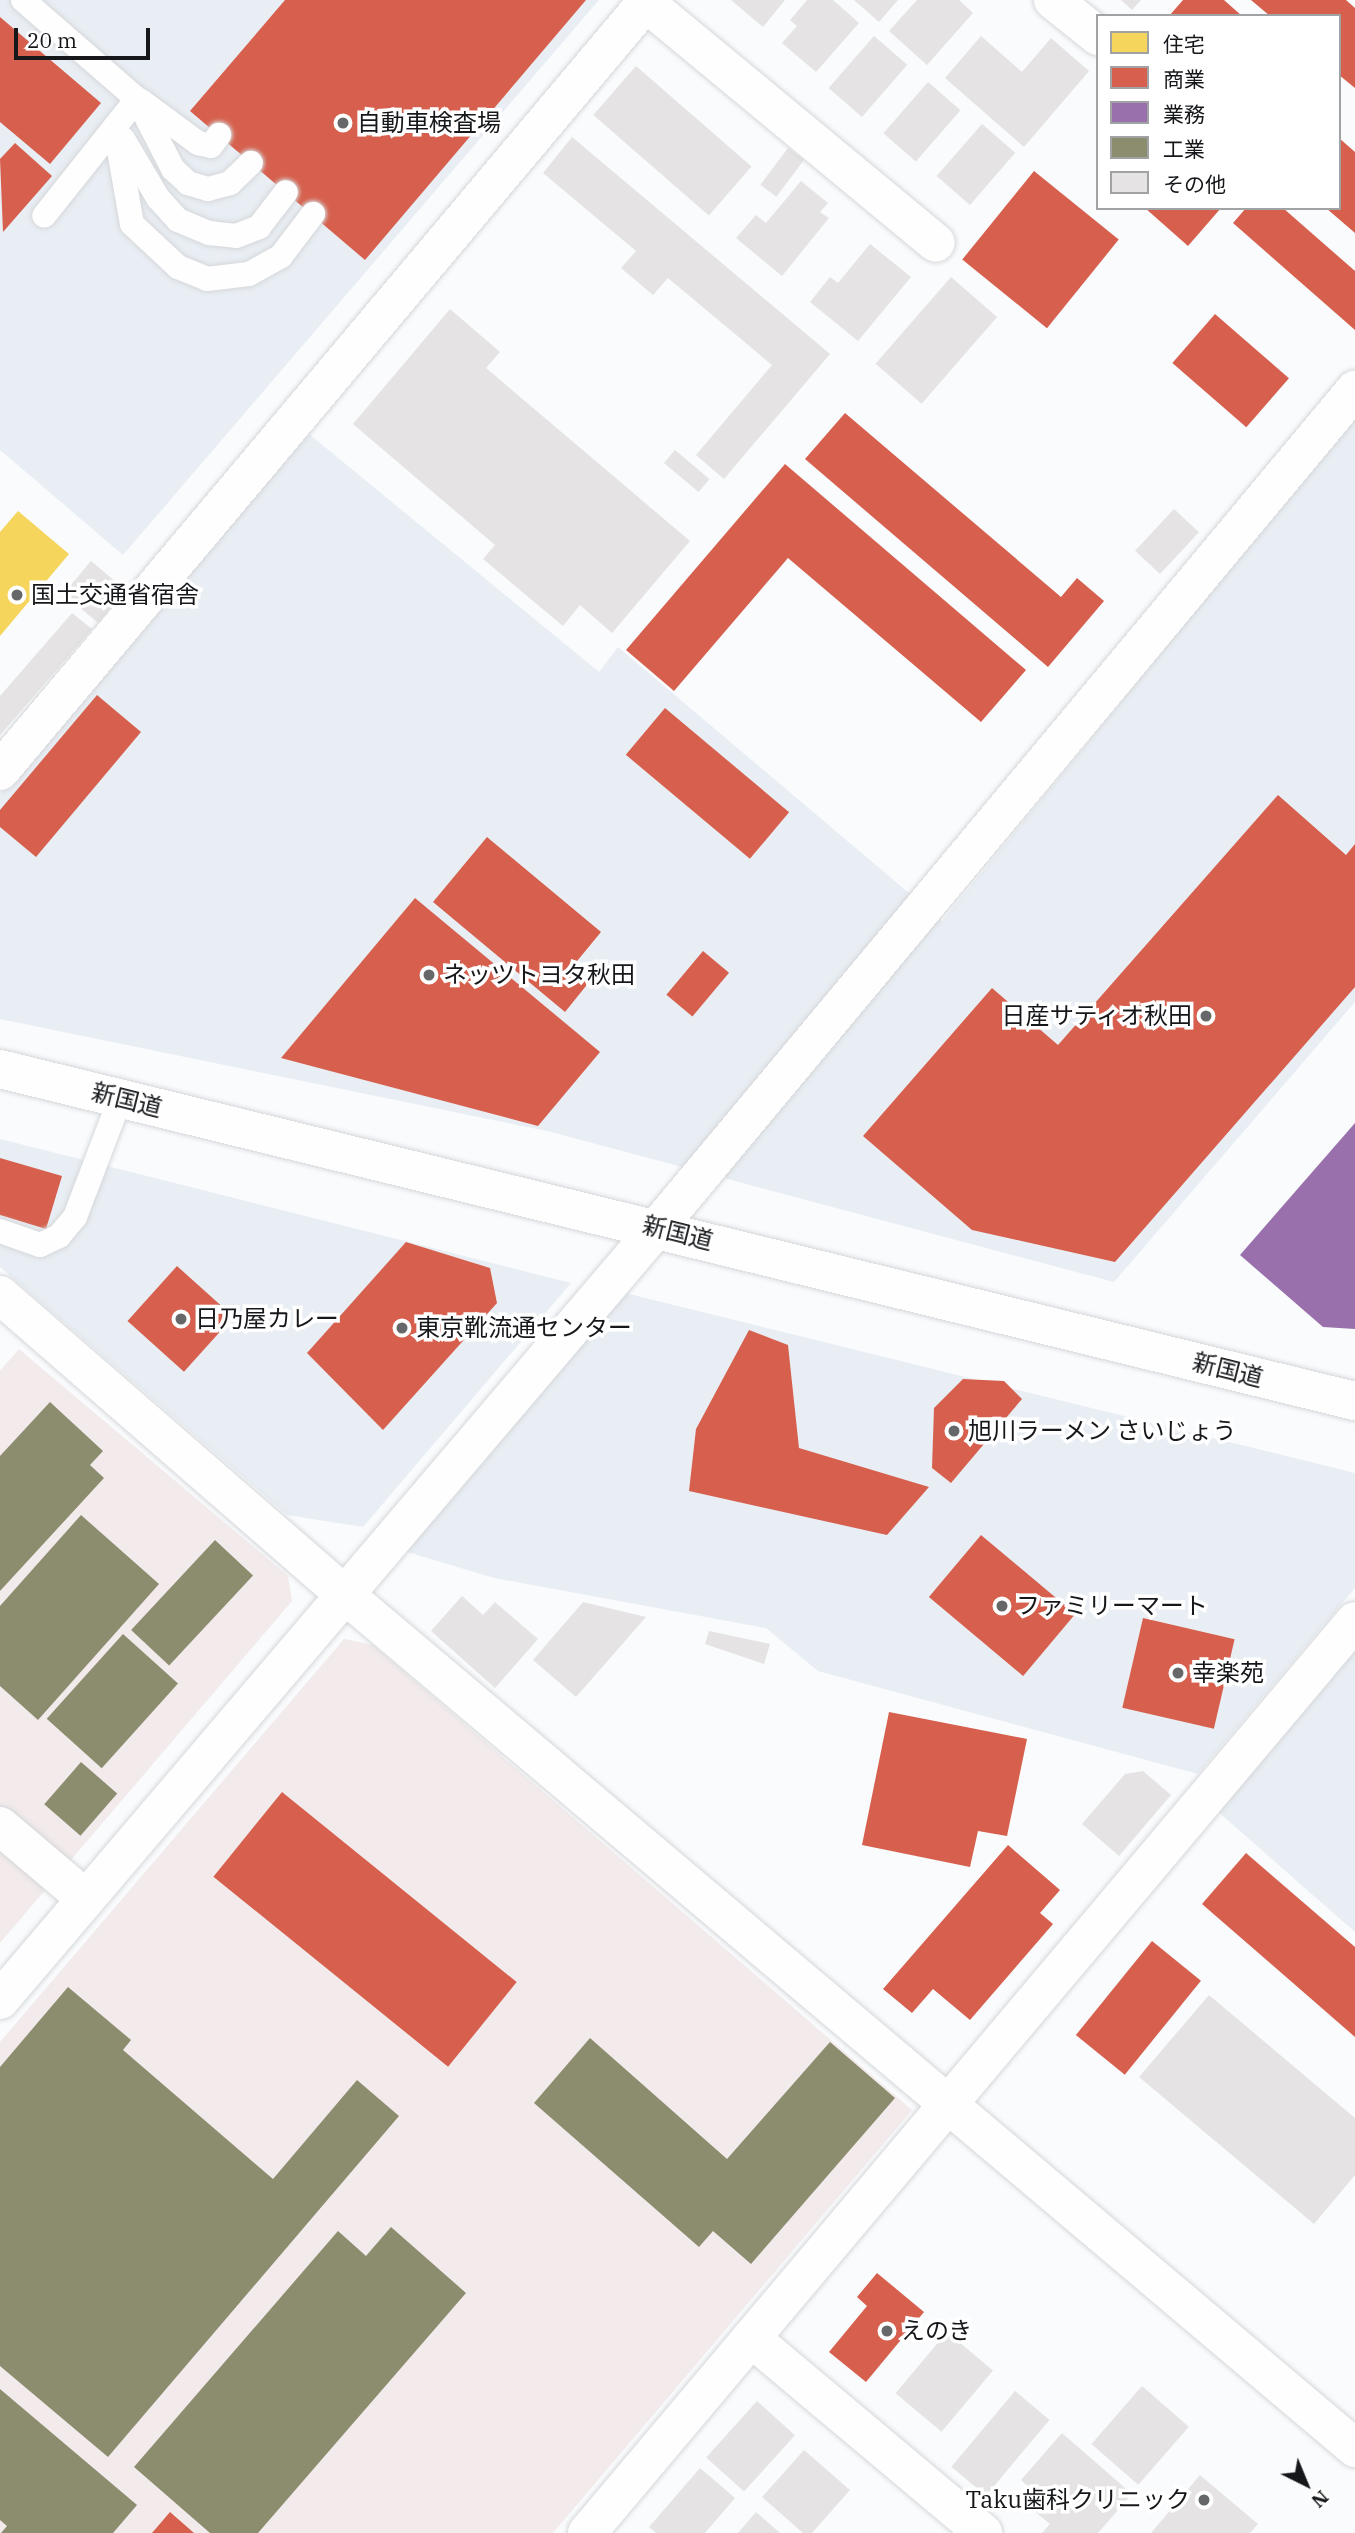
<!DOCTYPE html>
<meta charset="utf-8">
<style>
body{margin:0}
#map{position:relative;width:1355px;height:2533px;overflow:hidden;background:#f9fbfd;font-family:"IBM Plex Serif","Noto Sans JP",serif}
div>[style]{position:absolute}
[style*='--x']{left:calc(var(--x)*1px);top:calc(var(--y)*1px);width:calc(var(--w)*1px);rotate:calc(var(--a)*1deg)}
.built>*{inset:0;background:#e9eef4}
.industrial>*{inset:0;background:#f2eaeb}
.homes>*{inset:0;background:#f6d55c}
.shops>*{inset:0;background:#d6604d;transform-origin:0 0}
.offices>*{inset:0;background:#9970ab}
.industry>*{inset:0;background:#8c8c6e;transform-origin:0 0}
.building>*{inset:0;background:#e5e3e3;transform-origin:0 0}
.roads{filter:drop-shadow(0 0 2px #d5d7d9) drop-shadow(0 0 2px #d5d7d9)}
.service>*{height:24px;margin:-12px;padding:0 12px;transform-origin:12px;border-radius:12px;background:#fefeff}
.minor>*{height:38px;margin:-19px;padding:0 19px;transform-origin:19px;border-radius:19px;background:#fefeff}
.tertiary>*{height:38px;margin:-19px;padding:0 19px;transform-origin:19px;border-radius:19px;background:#fefeff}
.primary>*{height:38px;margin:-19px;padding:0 19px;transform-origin:19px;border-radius:19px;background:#fefeff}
.dots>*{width:19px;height:19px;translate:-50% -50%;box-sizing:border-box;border:4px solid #fff;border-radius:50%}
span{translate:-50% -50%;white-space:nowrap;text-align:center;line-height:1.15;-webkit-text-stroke:7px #fff;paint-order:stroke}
.poi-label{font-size:24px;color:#15171a}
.left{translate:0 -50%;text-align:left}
.right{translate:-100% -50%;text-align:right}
.street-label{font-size:24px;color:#15171a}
.legend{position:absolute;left:1096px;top:14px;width:245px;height:196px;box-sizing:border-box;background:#fff;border:2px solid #a1a2a3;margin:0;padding:9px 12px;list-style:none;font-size:21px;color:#15171a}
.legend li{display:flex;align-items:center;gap:14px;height:35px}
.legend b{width:35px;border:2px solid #a1a2a3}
.north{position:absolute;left:1271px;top:2449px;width:70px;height:70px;-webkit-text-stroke:5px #fff;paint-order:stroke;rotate:137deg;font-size:19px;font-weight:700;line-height:28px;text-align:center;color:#15171a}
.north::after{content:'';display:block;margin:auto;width:24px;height:32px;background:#15171a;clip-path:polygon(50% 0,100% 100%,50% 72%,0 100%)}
.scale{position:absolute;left:14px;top:28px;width:136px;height:32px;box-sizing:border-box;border:4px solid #15171a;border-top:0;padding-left:9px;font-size:21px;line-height:24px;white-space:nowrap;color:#15171a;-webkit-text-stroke:5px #fff;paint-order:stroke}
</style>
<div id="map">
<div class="built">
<div style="clip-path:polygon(0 0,599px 0,123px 555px,0 450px)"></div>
<div style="clip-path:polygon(1355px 416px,1355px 1002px,1114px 1282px,547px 1131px,0 1019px,0 794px,309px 434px,599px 672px,618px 647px,942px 921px)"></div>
<div style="clip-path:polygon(0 1139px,571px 1283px,363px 1527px,287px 1515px,0 1267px)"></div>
<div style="clip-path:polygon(625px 1293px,1355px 1473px,1355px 1588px,1198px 1774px,818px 1671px,766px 1628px,494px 1578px,404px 1551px)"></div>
<div style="clip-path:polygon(1355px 1649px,1355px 1932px,1216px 1810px)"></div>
</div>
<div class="industrial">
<div style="clip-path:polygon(19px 1349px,288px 1576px,292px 1601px,0 1943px,0 1371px)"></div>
<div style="clip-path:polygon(344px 1639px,373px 1645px,912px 2110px,553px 2533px,0 2533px,0 2042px)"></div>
</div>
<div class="homes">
<div style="clip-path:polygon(18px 511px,69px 554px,0 636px,0 532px)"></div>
</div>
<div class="shops">
<div style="clip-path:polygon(285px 0,586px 0,365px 260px,190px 111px)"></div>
<div style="clip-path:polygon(1183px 0,1224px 0,1242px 16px,1169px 16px)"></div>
<div style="clip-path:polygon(1251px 0,1346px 0,1355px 8px,1355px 88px,1339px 75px,1339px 16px,1270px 16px)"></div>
<div style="clip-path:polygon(0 17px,101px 103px,50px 164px,0 122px)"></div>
<div style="clip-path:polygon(1339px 138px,1355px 152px,1355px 233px,1326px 208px,1339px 208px)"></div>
<div style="clip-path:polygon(15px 143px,52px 176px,3px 232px,0 159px)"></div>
<div style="left:1034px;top:171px;width:109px;height:114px;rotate:39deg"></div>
<div style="clip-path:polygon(1145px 208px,1221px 208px,1188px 246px)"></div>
<div style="clip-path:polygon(1246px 208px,1283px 208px,1355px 271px,1355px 330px,1233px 223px)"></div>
<div style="left:1215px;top:314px;width:98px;height:65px;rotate:41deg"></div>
<div style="clip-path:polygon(845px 413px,1061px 597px,1077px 578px,1104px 601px,1048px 667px,805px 459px)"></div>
<div style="clip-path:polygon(785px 464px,1026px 670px,981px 722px,788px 558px,674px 691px,626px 650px)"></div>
<div style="clip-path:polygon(97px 695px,141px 732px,36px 857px,0 827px,0 810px)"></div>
<div style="left:665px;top:708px;width:162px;height:61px;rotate:40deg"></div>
<div style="clip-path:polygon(1278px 795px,1346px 855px,1355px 844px,1355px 987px,1115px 1262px,972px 1230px,863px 1136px,992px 988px,1058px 1045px)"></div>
<div style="clip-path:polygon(487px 837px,601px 932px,573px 966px,590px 981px,565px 1012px,433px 902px)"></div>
<div style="clip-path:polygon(415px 898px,600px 1052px,538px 1126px,281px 1058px)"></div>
<div style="left:703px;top:951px;width:34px;height:57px;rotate:40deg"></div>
<div style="clip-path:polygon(0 1158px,62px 1176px,46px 1229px,0 1215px)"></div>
<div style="clip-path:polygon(406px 1242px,490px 1268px,497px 1303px,383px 1430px,307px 1353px)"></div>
<div style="left:177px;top:1266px;width:76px;height:74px;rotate:42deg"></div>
<div style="clip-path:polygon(749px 1330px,788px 1345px,799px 1448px,929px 1487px,887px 1535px,689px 1491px,696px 1429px)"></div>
<div style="clip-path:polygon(963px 1379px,1004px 1381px,1022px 1399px,951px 1483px,932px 1468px,934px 1408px)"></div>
<div style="left:981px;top:1535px;width:123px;height:81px;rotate:40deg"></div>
<div style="left:1143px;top:1618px;width:94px;height:92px;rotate:13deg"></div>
<div style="clip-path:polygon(889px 1712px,1027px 1739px,1007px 1836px,978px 1831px,970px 1867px,862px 1845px)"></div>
<div style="left:282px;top:1792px;width:302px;height:109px;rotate:39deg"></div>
<div style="clip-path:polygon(1008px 1845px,1060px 1890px,1040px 1913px,1053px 1924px,970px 2020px,933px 1989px,912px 2013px,883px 1989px)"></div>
<div style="clip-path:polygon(1246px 1853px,1355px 1947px,1355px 2037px,1202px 1904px)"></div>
<div style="left:1152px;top:1941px;width:63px;height:121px;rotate:39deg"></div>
<div style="clip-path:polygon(877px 2273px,924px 2312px,866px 2382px,829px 2352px,867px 2306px,857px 2297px)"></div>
<div style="clip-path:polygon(170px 2512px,194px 2533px,152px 2533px)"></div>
</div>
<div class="offices">
<div style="clip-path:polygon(1355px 1123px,1355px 1329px,1323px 1327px,1240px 1255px)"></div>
</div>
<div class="industry">
<div style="clip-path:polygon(50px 1402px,103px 1451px,90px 1465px,104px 1478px,0 1591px,0 1456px)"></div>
<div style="clip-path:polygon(81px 1515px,159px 1584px,38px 1720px,0 1686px,0 1606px)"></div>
<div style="left:215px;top:1540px;width:52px;height:123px;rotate:43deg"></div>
<div style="left:123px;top:1634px;width:74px;height:114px;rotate:42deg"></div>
<div style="left:81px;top:1762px;width:48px;height:56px;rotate:41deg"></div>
<div style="clip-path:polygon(68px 1987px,131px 2040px,123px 2050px,273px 2179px,357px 2080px,399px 2116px,108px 2457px,0 2366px,0 2067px)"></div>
<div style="clip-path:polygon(590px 2038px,727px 2159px,830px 2042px,895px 2098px,751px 2264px,713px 2231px,699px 2247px,534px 2103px)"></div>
<div style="clip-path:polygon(391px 2227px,466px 2293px,258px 2533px,210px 2533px,134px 2467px,338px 2231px,366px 2256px)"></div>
<div style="clip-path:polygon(0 2389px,137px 2505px,113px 2533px,1px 2533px,7px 2526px,0 2520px)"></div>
</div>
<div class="building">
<div style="clip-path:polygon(731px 0,785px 0,763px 27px)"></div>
<div style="clip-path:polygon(807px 0,833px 0,859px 23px,816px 72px,782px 43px,797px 26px,790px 20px)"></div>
<div style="clip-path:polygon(854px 0,898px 0,879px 22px)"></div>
<div style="clip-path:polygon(917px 0,959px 0,973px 13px,927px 65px,889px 31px)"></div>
<div style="clip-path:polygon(1121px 0,1141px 0,1132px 10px)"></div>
<div style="left:874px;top:36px;width:44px;height:69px;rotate:41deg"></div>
<div style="clip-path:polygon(981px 36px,1022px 72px,1051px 38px,1089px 71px,1024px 147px,945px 78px)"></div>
<div style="left:636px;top:66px;width:153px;height:65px;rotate:41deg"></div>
<div style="left:928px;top:82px;width:43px;height:68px;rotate:41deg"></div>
<div style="left:982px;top:124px;width:44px;height:69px;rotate:41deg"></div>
<div style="clip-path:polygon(572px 137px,830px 354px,724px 479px,696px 455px,772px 365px,668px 278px,653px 295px,621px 268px,636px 251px,543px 173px)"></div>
<div style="left:788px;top:148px;width:20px;height:46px;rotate:37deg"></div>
<div style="clip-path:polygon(801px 181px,828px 203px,820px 212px,829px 218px,782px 276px,736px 238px,756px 215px,766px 223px)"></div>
<div style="clip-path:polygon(870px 244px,911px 277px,858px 341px,810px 302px,830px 277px,838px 283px)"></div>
<div style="left:951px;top:277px;width:61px;height:115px;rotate:41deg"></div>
<div style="clip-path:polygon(450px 309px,500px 352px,486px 368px,690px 541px,612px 633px,580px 605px,563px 626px,483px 559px,495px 545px,353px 424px)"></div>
<div style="left:675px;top:450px;width:45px;height:17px;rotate:40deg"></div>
<div style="left:1174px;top:509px;width:34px;height:57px;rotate:43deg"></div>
<div style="left:91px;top:561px;width:45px;height:43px;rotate:40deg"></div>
<div style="clip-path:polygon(72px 613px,92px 629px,0 735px,0 696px)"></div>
<div style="clip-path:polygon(462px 1596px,483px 1615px,495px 1602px,538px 1639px,495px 1688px,431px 1631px)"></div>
<div style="clip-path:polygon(583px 1602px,646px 1617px,576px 1697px,533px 1660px)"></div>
<div style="clip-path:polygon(709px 1631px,770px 1644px,764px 1664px,705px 1644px)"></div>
<div style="clip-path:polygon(1143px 1771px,1171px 1795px,1119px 1856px,1082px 1824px,1125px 1774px)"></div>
<div style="clip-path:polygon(1209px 1995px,1355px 2118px,1355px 2175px,1314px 2224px,1139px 2077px)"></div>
<div style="left:947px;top:2332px;width:60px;height:80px;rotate:40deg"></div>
<div style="left:1142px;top:2386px;width:62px;height:77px;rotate:41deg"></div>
<div style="left:1015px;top:2391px;width:45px;height:99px;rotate:40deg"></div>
<div style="left:757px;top:2401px;width:51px;height:76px;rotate:42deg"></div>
<div style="clip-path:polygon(1062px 2433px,1132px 2494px,1098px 2533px,1042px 2533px,1050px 2524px,1034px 2511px,1043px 2500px,1021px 2480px)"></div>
<div style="clip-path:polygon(804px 2450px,850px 2490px,812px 2533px,803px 2533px,762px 2497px)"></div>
<div style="clip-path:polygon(700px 2468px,735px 2498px,705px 2533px,656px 2533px,649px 2527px)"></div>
<div style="clip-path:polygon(1200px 2475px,1258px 2524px,1250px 2533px,1151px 2533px)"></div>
<div style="clip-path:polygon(756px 2512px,780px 2533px,738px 2533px)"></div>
</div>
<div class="roads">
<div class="service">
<div style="--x:23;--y:0;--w:151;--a:41"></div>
<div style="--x:137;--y:99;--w:149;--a:128.5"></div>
<div style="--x:137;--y:99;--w:79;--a:62.8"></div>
<div style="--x:173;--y:169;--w:21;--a:43"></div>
<div style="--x:188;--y:183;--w:21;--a:17"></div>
<div style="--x:208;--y:189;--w:23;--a:-15"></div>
<div style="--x:230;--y:183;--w:29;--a:-44"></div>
<div style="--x:141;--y:101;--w:71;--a:36.4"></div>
<div style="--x:198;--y:143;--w:13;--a:13"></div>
<div style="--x:211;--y:146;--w:14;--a:-54"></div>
<div style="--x:115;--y:127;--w:98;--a:80.1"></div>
<div style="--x:132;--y:224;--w:63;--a:43.1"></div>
<div style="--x:178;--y:267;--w:31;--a:22"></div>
<div style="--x:207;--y:279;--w:42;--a:-6.8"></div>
<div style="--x:249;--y:274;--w:37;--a:-29"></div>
<div style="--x:281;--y:256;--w:53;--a:-52.7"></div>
<div style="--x:123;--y:139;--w:69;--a:59.3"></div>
<div style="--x:158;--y:198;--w:30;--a:48"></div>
<div style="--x:178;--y:220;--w:34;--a:23"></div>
<div style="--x:209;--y:233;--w:27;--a:6"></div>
<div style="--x:236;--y:236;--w:25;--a:-21"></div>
<div style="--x:259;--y:227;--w:44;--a:-52.4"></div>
<div style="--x:0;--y:1231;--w:42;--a:19.3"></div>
<div style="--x:40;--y:1245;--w:21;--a:-25"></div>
<div style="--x:59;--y:1236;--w:25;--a:-50"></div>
<div style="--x:75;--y:1217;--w:126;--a:-69.1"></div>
</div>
<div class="minor">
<div style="--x:1053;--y:0;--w:58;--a:38.7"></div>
<div style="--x:646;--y:3;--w:376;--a:39.6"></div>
<div style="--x:0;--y:771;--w:1007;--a:-49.95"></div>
<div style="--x:0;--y:1826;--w:111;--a:40.3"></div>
<div style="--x:0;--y:2000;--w:1014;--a:-49.6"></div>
<div style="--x:657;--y:1228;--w:1091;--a:-50.21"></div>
<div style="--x:751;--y:2338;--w:303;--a:40"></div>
<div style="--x:587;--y:2533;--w:1192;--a:-49.9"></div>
</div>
<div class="tertiary">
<div style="--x:0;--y:1295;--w:454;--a:41"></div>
<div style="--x:343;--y:1593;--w:1325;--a:40.19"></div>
</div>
<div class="primary">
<div style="--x:0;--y:1069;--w:1395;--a:13.77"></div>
</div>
</div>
<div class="dots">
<div style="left:343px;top:123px;background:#656769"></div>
<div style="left:17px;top:595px;background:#656769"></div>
<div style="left:429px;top:975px;background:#656769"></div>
<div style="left:1206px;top:1016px;background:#656769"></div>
<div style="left:181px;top:1319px;background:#656769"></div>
<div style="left:402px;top:1328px;background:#656769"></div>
<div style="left:954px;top:1431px;background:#656769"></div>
<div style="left:1002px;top:1606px;background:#656769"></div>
<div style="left:1178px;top:1673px;background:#656769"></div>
<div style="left:887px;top:2331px;background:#656769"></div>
<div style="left:1204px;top:2500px;background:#656769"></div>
</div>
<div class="poi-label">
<span class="left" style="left:357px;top:123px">自動車検査場</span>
<span class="left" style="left:31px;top:595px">国土交通省宿舎</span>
<span class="left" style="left:443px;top:975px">ネッツトヨタ秋田</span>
<span class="right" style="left:1192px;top:1016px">日産サティオ秋田</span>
<span class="left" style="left:195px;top:1319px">日乃屋カレー</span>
<span class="left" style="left:416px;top:1328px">東京靴流通センター</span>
<span class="left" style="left:968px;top:1431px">旭川ラーメン さいじょう</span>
<span class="left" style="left:1016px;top:1606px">ファミリーマート</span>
<span class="left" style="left:1192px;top:1673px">幸楽苑</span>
<span class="left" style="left:901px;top:2331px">えのき</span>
<span class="right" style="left:1190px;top:2500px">Taku歯科クリニック</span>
</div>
<div class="street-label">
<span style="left:127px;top:1100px;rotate:14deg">新国道</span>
<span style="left:678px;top:1233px;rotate:14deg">新国道</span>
<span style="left:1228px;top:1370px;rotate:14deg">新国道</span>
</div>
<ul class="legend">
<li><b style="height:19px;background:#f6d55c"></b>住宅</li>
<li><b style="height:19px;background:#d6604d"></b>商業</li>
<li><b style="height:19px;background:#9970ab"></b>業務</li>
<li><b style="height:19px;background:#8c8c6e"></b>工業</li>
<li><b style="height:19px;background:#e5e3e3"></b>その他</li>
</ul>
<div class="north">N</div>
<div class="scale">20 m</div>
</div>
